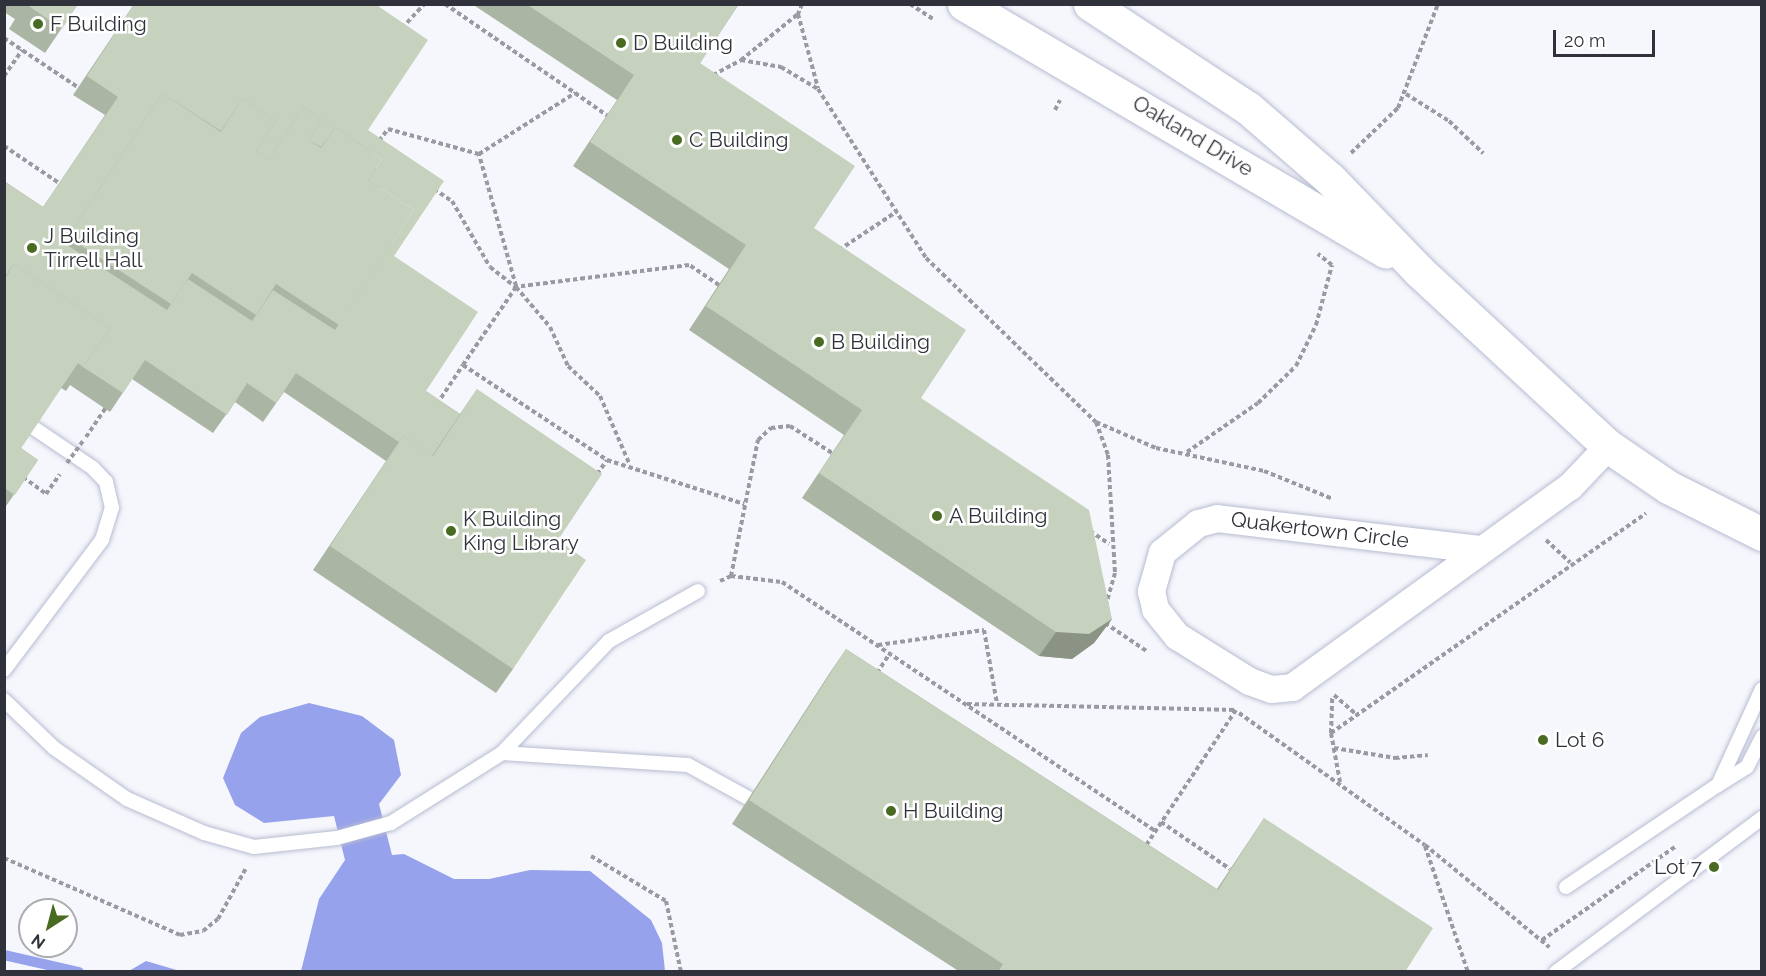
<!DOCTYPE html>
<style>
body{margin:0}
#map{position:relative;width:1766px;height:976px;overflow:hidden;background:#f6f7fc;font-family:Raleway,sans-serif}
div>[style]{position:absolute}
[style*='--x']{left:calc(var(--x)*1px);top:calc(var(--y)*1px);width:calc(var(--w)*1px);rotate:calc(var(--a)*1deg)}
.water>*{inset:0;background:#96a2eb}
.stream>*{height:10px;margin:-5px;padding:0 5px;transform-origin:5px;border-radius:5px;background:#96a2eb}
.path>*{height:4px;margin-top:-2px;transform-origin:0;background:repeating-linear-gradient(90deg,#9a9ba2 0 4.5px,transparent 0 7.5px)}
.roads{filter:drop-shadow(0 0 2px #b7bcd2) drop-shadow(0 0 2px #b7bcd2)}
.service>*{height:14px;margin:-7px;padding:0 7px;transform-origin:7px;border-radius:7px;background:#fff}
.minor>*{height:27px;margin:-13.5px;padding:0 13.5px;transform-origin:13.5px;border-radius:13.5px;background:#fff}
.tertiary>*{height:33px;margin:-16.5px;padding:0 16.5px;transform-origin:16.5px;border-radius:16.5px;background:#fff}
.path-bridge>*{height:4px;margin-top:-2px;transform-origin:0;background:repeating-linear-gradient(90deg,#9a9ba2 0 4.5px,transparent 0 7.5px)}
.wall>*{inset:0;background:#aab5a3}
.shaded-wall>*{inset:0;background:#8b9384}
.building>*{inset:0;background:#c6d2bd}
.dots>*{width:16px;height:16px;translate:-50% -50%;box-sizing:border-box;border:3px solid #fff;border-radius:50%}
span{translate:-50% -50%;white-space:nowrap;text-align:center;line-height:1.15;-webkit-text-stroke:5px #fff;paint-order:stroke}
.poi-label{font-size:21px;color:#30323b}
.left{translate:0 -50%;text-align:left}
.right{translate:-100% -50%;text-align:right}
.street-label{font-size:21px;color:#30323b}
.frame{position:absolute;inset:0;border:6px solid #30323b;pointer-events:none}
.north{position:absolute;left:18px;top:898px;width:60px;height:60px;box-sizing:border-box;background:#fff;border:2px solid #acadb1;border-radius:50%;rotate:216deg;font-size:16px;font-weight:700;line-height:24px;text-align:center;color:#30323b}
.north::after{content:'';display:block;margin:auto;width:21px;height:27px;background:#486a21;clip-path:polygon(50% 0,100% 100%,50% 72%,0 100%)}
.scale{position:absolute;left:1553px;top:30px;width:102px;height:27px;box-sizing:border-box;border:3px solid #30323b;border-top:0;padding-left:8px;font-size:18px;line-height:21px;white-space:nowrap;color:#30323b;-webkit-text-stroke:4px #fff;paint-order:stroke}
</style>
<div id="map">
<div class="water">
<div style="clip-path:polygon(309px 703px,362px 716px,394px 740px,401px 775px,379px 804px,392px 855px,404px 854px,454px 879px,489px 879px,530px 870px,590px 871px,651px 920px,662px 943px,665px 971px,301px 971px,319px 899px,345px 860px,334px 816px,264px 823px,235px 805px,223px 778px,241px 733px,260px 717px)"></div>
<div style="clip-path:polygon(146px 961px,180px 971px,129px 971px)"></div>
</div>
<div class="stream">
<div style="--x:4;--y:955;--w:77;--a:12.8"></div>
</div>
<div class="path">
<div style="--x:445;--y:4;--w:158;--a:34.4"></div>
<div style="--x:802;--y:4;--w:11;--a:112"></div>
<div style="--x:798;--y:14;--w:77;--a:74.9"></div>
<div style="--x:910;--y:4;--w:27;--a:33"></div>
<div style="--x:402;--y:28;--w:33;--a:-47"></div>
<div style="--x:4;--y:38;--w:94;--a:33.7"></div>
<div style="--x:741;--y:60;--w:73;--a:-38.9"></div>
<div style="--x:713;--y:75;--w:32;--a:-28"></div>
<div style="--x:741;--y:60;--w:41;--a:9.9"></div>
<div style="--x:781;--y:67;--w:43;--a:30.7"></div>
<div style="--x:818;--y:89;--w:201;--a:57.4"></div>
<div style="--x:926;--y:258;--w:236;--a:44"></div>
<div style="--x:1096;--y:422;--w:65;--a:23.4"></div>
<div style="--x:1156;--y:448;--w:110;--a:12"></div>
<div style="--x:1264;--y:471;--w:74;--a:22.1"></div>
<div style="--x:4;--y:76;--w:32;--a:-55"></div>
<div style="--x:1406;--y:94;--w:51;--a:32.1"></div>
<div style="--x:1449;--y:121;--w:47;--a:43.3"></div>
<div style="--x:1055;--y:110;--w:11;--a:-63"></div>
<div style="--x:379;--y:141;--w:15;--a:-53"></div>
<div style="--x:388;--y:129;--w:94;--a:15.4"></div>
<div style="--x:4;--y:146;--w:66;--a:33.9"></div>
<div style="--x:1351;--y:153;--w:65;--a:-43.8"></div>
<div style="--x:1398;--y:108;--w:111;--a:-69"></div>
<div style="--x:434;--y:189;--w:22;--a:34"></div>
<div style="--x:452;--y:201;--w:76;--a:60.1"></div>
<div style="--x:490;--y:267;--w:33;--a:38"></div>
<div style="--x:516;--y:287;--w:52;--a:49.6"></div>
<div style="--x:550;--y:327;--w:43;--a:65.2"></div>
<div style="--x:568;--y:366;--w:44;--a:43.2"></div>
<div style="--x:600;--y:396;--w:73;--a:66.6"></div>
<div style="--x:839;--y:250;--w:69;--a:-33.7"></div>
<div style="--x:719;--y:285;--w:36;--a:-146"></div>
<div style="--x:689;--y:265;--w:174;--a:172.8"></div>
<div style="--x:516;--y:287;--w:94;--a:124.2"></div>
<div style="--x:463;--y:365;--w:173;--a:33.4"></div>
<div style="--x:607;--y:460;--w:144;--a:17.8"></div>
<div style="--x:516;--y:286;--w:137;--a:-105.7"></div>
<div style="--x:479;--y:154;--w:114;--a:-32.4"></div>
<div style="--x:575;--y:93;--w:39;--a:35"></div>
<div style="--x:437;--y:404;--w:47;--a:-56.3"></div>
<div style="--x:1096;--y:422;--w:35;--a:70"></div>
<div style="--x:1108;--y:455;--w:118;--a:86.6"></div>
<div style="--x:1115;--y:573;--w:33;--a:106"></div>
<div style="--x:86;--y:437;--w:37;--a:-56"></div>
<div style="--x:1187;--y:452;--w:86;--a:-34.6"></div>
<div style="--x:1258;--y:403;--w:53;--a:-44.2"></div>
<div style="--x:1296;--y:366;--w:46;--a:-64"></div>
<div style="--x:1316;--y:325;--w:62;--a:-75.1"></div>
<div style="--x:1332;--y:265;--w:18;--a:-142"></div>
<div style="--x:597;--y:474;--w:17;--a:-54"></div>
<div style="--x:23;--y:477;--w:29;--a:36"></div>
<div style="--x:46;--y:494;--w:24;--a:-55"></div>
<div style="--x:1090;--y:531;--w:23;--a:34"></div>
<div style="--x:1546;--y:540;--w:33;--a:43"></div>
<div style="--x:731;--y:576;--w:139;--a:-78.8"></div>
<div style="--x:758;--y:440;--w:18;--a:-43"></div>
<div style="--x:771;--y:428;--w:19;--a:-6"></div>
<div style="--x:790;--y:426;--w:50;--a:32.7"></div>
<div style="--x:720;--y:581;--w:12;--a:-24"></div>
<div style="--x:731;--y:576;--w:51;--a:6.7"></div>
<div style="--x:782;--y:582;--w:448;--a:33.7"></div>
<div style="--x:1105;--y:623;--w:52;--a:34"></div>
<div style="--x:878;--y:645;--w:107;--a:-8.1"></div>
<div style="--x:984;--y:630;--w:75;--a:80"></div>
<div style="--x:877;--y:673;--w:24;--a:-57"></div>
<div style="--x:1334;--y:695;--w:30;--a:41"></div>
<div style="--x:967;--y:704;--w:269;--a:1.3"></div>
<div style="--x:1236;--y:710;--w:164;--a:123.6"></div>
<div style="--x:1239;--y:713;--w:228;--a:35.4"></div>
<div style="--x:1425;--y:845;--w:161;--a:39.4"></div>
<div style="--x:1331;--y:733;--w:36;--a:-88"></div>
<div style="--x:1334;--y:748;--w:62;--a:9.3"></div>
<div style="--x:1395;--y:758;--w:33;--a:-5"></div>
<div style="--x:1340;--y:782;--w:50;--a:-100.4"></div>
<div style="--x:1331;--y:733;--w:384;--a:-34.9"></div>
<div style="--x:1161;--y:822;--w:83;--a:34.3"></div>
<div style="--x:1425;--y:846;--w:133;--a:71.2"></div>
<div style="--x:591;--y:856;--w:87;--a:31"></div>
<div style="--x:666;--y:901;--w:73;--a:78.1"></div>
<div style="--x:4;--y:858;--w:192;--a:23.6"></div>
<div style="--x:180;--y:935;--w:23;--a:-10"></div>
<div style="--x:203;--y:931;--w:19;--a:-39"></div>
<div style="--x:218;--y:919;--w:58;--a:-61.2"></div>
<div style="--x:1542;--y:940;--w:164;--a:-35"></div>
</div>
<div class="roads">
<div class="service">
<div style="--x:4;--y:670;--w:163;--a:-53"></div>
<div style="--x:102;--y:540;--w:34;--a:-73"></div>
<div style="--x:112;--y:508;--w:27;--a:-103"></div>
<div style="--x:106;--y:482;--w:19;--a:-133"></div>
<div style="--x:93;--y:468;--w:71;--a:-145.9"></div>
<div style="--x:1762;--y:689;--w:106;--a:114.6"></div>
<div style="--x:1718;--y:785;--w:34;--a:-32"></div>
<div style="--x:1747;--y:767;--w:34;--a:-63"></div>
<div style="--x:4;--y:700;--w:69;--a:43.8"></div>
<div style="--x:54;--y:748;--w:89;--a:34.9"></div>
<div style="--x:127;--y:799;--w:84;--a:23.8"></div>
<div style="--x:204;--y:833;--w:52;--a:15.6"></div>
<div style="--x:254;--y:847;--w:83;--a:-6.2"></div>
<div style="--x:337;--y:838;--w:56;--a:-15.5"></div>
<div style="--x:391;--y:823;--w:131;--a:-32.2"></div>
<div style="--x:502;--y:753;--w:155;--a:-46.3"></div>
<div style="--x:609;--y:641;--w:102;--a:-29.3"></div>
<div style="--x:502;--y:753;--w:186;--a:3.7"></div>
<div style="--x:688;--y:765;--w:68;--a:28.8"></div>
<div style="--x:1566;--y:887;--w:183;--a:-33.9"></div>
<div style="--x:1556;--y:972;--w:257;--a:-36.8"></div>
</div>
<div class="minor">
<div style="--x:1479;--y:549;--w:264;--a:-173.3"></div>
<div style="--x:1217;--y:518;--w:20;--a:165"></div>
<div style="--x:1198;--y:523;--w:46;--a:141.1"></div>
<div style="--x:1162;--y:552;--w:41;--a:105.8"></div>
<div style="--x:1151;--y:591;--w:18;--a:77"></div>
<div style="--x:1155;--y:609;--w:35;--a:51"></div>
<div style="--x:1177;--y:636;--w:85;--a:32"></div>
<div style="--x:1249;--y:681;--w:23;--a:20"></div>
<div style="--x:1271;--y:689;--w:21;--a:-5"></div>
<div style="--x:1292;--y:687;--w:343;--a:-35.9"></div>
<div style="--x:1570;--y:486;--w:55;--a:-46.5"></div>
</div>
<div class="tertiary">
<div style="--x:964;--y:4;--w:489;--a:30.4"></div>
<div style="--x:1090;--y:4;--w:189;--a:33.4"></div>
<div style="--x:1248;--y:108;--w:108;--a:40.9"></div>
<div style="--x:1330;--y:179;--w:128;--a:45.9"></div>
<div style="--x:1419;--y:271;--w:258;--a:42.8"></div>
<div style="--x:1608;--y:446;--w:73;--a:34.3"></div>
<div style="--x:1668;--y:487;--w:105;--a:26.6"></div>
</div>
</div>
<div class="path-bridge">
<div style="--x:67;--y:463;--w:27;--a:-54"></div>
</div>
<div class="wall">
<div style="clip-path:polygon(4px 4px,78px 4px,45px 53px,9px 29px,15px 19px,4px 12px)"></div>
<div style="clip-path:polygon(134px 4px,375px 4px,368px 130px,394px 256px,426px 391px,460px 414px,477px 389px,558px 540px,513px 669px,496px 693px,313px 570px,386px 461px,284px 392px,263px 422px,235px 402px,213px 433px,132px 379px,110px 412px,70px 385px,66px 391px,61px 388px,21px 448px,38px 460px,4px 509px,4px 181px,43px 207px,105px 115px,73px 95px)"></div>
<div style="clip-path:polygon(472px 4px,739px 4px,700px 63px,814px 228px,921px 398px,1112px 619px,1094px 643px,1072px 659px,1039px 656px,802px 498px,844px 435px,689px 330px,729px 269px,573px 166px,617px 100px)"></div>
<div style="clip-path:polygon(846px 649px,1217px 889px,1264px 818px,1405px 972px,960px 972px,732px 824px,829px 674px)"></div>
</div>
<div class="shaded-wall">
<div style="clip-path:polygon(1112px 619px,1094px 643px,1072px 659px,1039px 656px,1056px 632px)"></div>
</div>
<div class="building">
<div style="clip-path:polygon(26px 4px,78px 4px,62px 29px)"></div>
<div style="clip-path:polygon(evenodd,134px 4px,375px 4px,428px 40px,368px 130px,444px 181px,394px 256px,478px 312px,426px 391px,460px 414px,432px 456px,403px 436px,399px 442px,296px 373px,276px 403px,247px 383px,227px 415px,145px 360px,123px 393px,83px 367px,110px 328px,14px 264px,4px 278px,4px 181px,43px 207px,118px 97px,87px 76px,134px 4px,162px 93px,221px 131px,242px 99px,276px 121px,256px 151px,269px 159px,303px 107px,322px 119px,309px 140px,321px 147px,335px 127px,382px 159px,368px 180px,414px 210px,335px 330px,273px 290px,252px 321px,188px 279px,167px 310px,64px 243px,162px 93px)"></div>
<div style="clip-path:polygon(526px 4px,739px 4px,700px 63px,855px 166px,814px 228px,966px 330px,921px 398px,1089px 510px,1112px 619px,1089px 634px,1056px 632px,819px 473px,862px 410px,706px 306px,746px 245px,590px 142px,634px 75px)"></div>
<div style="clip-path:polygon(162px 93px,221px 132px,242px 99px,276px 121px,256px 151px,269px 159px,303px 107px,322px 119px,309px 140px,321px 148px,335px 127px,382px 159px,368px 180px,414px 210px,339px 325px,276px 284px,256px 315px,192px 273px,171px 304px,68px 237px)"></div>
<div style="clip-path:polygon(14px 264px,110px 328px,83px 367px,78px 363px,21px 448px,38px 460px,15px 495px,4px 488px,4px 280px)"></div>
<div style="clip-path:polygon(477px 389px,602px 474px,558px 540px,586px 560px,513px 669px,330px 546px,403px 436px,433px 456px)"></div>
<div style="clip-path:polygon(846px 649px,1218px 890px,1264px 818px,1433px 928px,1405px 972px,998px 972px,1003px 964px,749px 800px)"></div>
</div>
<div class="dots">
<div style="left:38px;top:24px;background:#486a21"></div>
<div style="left:621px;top:43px;background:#486a21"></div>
<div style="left:677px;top:140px;background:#486a21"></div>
<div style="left:32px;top:248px;background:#486a21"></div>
<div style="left:819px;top:342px;background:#486a21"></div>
<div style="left:937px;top:516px;background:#486a21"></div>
<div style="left:451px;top:531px;background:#486a21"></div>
<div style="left:1543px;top:740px;background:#486a21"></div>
<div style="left:891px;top:811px;background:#486a21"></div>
<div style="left:1714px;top:867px;background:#486a21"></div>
</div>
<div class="poi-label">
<span class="left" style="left:50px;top:24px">F Building</span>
<span class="left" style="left:633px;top:43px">D Building</span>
<span class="left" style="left:689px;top:140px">C Building</span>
<span class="left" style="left:44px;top:248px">J Building<br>Tirrell Hall</span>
<span class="left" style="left:831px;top:342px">B Building</span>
<span class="left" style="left:949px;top:516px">A Building</span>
<span class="left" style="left:463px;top:531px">K Building<br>King Library</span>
<span class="left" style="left:1555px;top:740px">Lot 6</span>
<span class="left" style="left:903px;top:811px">H Building</span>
<span class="right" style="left:1702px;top:867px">Lot 7</span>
</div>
<div class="street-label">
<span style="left:1193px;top:136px;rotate:31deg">Oakland Drive</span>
<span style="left:1320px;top:530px;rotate:7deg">Quakertown Circle</span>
</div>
<div class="frame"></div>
<div class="north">N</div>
<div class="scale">20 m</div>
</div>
